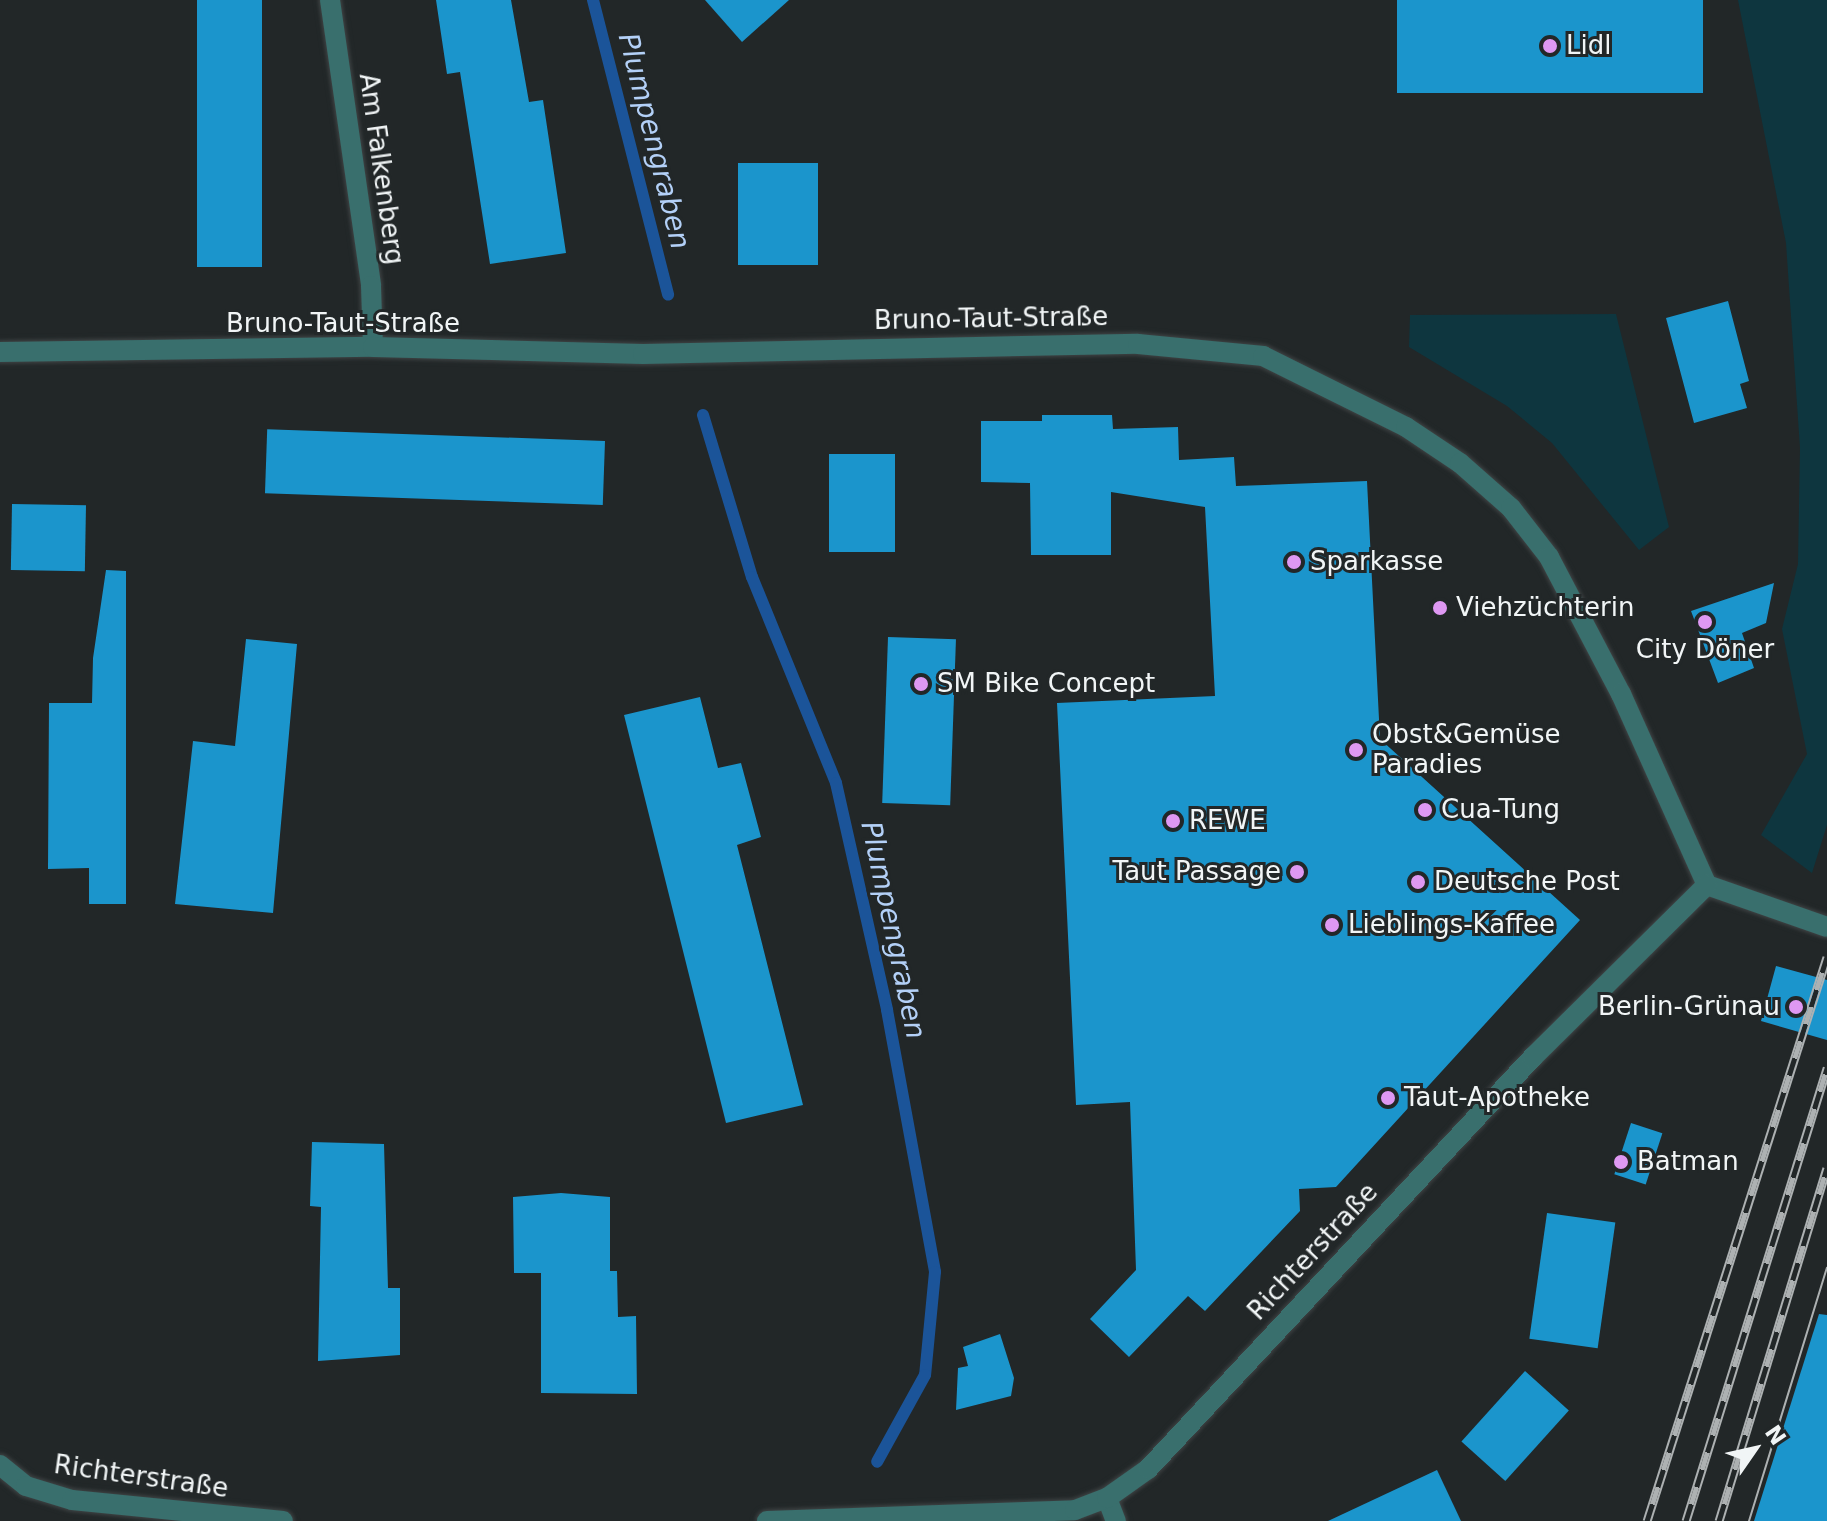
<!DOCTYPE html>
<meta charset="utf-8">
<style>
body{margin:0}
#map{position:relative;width:1827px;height:1521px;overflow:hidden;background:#222728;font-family:"DejaVu Sans",sans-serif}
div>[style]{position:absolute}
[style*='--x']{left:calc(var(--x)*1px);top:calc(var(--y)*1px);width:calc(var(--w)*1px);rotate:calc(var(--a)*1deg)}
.green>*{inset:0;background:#0e363f}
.stream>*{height:12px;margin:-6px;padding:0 6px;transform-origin:6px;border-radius:6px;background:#1b5499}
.building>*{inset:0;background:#1b95cc;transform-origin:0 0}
.roads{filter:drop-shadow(0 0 2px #3f4445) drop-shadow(0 0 2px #3f4445)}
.minor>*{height:20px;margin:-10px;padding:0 10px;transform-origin:10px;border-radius:10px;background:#396f6d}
.tram>*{height:2px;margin:-1px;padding:0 1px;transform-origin:1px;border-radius:1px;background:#adb1b2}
.rail>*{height:9px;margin-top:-4.5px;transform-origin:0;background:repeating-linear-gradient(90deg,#222728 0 18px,#adb1b2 0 36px);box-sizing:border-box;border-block:2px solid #adb1b2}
.dots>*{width:22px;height:22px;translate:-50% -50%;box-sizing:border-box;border:4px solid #222728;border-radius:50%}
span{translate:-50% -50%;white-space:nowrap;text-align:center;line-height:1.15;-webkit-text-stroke:6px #222728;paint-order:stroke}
.poi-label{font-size:26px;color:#f1f5f6}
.left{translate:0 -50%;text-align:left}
.right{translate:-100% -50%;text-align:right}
.street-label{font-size:26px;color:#f1f5f6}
.water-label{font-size:28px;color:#b3d0f7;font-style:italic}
.north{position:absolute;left:1715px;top:1409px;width:80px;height:80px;-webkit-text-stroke:6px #222728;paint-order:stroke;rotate:56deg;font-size:22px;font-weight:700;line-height:32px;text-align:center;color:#f1f5f6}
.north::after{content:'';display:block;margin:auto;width:28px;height:36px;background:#f1f5f6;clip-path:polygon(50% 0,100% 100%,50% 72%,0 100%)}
</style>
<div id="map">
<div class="green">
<div style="clip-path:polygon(1738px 0,1827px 0,1827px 825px,1812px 873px,1761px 835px,1807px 754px,1782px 629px,1798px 564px,1800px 448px,1786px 243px)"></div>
<div style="clip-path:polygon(1616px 314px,1669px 527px,1639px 550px,1552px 443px,1507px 406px,1409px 347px,1410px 315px)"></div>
</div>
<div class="stream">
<div style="--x:593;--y:0;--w:304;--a:75.7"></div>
<div style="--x:703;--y:415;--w:169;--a:73.2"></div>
<div style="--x:752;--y:577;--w:222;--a:67.8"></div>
<div style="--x:836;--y:783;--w:233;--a:77.3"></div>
<div style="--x:887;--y:1010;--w:266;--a:79.6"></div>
<div style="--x:935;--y:1272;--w:103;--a:95.5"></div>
<div style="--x:925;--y:1375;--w:99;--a:118.9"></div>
</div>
<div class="building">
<div style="left:197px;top:0;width:65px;height:267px"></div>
<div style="clip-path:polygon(436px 0,511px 0,529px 102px,543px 100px,566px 253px,490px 264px,460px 72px,447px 74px)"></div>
<div style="clip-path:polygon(705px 0,789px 0,742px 42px)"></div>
<div style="left:1397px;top:0;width:306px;height:93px"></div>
<div style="left:738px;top:163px;width:80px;height:102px"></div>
<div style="clip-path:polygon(1728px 301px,1749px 381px,1740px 384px,1747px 408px,1694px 423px,1666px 318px)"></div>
<div style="clip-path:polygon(1042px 415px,1112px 415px,1113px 429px,1178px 427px,1179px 460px,1234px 457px,1236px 486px,1367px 481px,1380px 739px,1580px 920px,1336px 1187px,1299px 1189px,1300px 1211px,1205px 1311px,1188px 1296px,1129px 1357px,1090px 1319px,1136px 1270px,1130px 1102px,1076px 1105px,1057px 703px,1215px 696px,1205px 507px,1111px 492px,1111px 555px,1031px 555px,1030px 483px,981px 482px,981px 421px,1042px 421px)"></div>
<div style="left:605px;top:441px;width:64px;height:338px;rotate:92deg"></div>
<div style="left:829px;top:454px;width:66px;height:98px"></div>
<div style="left:12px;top:504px;width:74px;height:66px;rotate:1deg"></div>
<div style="clip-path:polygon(106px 570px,126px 571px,126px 904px,89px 904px,89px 868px,48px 869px,49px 703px,92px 703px,93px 658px)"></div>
<div style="clip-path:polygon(1774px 583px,1766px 623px,1742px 633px,1754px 668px,1718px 683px,1691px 611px)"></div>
<div style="left:888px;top:637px;width:68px;height:166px;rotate:2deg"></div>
<div style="clip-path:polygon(246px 639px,297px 644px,273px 913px,175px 904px,193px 741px,235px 746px)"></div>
<div style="clip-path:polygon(700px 697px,718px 768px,741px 763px,761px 837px,737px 845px,803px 1105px,726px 1123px,624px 715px)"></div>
<div style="clip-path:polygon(1776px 966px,1827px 980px,1827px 1040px,1761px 1021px)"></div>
<div style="left:1631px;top:1123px;width:33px;height:54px;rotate:18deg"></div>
<div style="clip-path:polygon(312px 1142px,384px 1144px,388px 1288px,400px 1288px,400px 1355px,318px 1361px,321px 1207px,310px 1206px)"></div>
<div style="clip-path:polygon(561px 1193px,610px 1197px,610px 1271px,617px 1271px,618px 1317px,636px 1316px,637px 1394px,541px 1393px,541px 1273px,514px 1273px,513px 1197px)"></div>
<div style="left:1547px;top:1213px;width:69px;height:127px;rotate:8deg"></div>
<div style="clip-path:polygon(1819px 1314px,1827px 1315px,1827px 1521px,1754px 1521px)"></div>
<div style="clip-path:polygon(1000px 1334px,1014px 1378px,1011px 1396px,956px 1410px,958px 1368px,968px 1366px,963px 1347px)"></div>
<div style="left:1525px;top:1371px;width:59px;height:95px;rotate:42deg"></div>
<div style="clip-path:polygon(1437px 1470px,1461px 1521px,1328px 1521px)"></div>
</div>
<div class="roads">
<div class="minor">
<div style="--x:330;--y:0;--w:289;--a:81.8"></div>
<div style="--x:371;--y:286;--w:61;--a:88.1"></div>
<div style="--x:0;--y:352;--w:373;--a:-0.8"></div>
<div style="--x:373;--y:347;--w:270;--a:1.5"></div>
<div style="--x:643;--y:354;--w:495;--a:-1.2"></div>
<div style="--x:1138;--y:344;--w:126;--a:5.5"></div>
<div style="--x:1263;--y:356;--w:160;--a:26.4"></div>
<div style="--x:1406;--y:427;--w:65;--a:33.7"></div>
<div style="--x:1460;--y:463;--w:68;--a:41.4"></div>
<div style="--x:1511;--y:508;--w:62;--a:52.2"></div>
<div style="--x:1549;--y:557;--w:155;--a:62.3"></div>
<div style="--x:1621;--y:694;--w:209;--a:65.8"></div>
<div style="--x:1707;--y:885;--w:127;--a:19.3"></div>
<div style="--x:0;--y:1465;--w:33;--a:39"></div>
<div style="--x:26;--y:1486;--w:48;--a:16.9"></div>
<div style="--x:72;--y:1500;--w:212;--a:5.7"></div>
<div style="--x:1107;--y:1498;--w:25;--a:69"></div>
<div style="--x:767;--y:1521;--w:308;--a:-2"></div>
<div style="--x:1075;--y:1510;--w:34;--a:-21"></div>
<div style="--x:1107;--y:1498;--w:50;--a:-35.3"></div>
<div style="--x:1148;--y:1469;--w:564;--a:-46.94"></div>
<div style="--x:1533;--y:1057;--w:245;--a:-44.7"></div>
</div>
</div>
<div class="tram">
<div style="--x:1749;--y:1521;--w:265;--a:-72.9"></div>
</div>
<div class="rail">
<div style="--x:1647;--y:1521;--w:592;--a:-72.3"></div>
<div style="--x:1686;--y:1521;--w:475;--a:-72.7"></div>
<div style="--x:1719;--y:1521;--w:369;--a:-73"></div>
</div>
<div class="dots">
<div style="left:1550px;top:46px;background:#de98f2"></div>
<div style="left:1294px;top:562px;background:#de98f2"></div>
<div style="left:1440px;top:608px;background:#de98f2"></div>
<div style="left:1705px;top:622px;background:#de98f2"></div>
<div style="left:921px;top:684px;background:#de98f2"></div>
<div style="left:1356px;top:750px;background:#de98f2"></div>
<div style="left:1425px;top:810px;background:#de98f2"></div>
<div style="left:1173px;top:821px;background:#de98f2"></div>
<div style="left:1297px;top:872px;background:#de98f2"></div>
<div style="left:1418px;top:882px;background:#de98f2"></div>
<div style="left:1332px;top:925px;background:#de98f2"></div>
<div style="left:1796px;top:1007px;background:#de98f2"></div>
<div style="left:1388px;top:1098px;background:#de98f2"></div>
<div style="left:1621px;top:1162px;background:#de98f2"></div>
</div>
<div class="poi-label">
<span class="left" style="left:1566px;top:46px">Lidl</span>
<span class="left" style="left:1310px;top:562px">Sparkasse</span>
<span class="left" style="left:1456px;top:608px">Viehzüchterin</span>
<span style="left:1705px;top:650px">City Döner</span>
<span class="left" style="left:937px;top:684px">SM Bike Concept</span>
<span class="left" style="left:1372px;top:750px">Obst&amp;Gemüse<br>Paradies</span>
<span class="left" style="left:1441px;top:810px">Cua-Tung</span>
<span class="left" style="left:1189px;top:821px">REWE</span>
<span class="right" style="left:1281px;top:872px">Taut Passage</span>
<span class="left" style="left:1434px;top:882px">Deutsche Post</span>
<span class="left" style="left:1348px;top:925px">Lieblings-Kaffee</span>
<span class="right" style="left:1780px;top:1007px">Berlin-Grünau</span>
<span class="left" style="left:1404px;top:1098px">Taut-Apotheke</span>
<span class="left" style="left:1637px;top:1162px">Batman</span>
</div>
<div class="street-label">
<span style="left:381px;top:169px;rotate:82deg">Am Falkenberg</span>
<span style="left:991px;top:319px;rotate:-1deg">Bruno-Taut-Straße</span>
<span style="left:343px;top:324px">Bruno-Taut-Straße</span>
<span style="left:1313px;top:1252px;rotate:-47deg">Richterstraße</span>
<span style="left:141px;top:1477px;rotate:8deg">Richterstraße</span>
</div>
<div class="water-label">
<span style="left:654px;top:141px;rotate:76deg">Plumpengraben</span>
<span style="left:893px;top:930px;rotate:78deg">Plumpengraben</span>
</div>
<div class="north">N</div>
</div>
